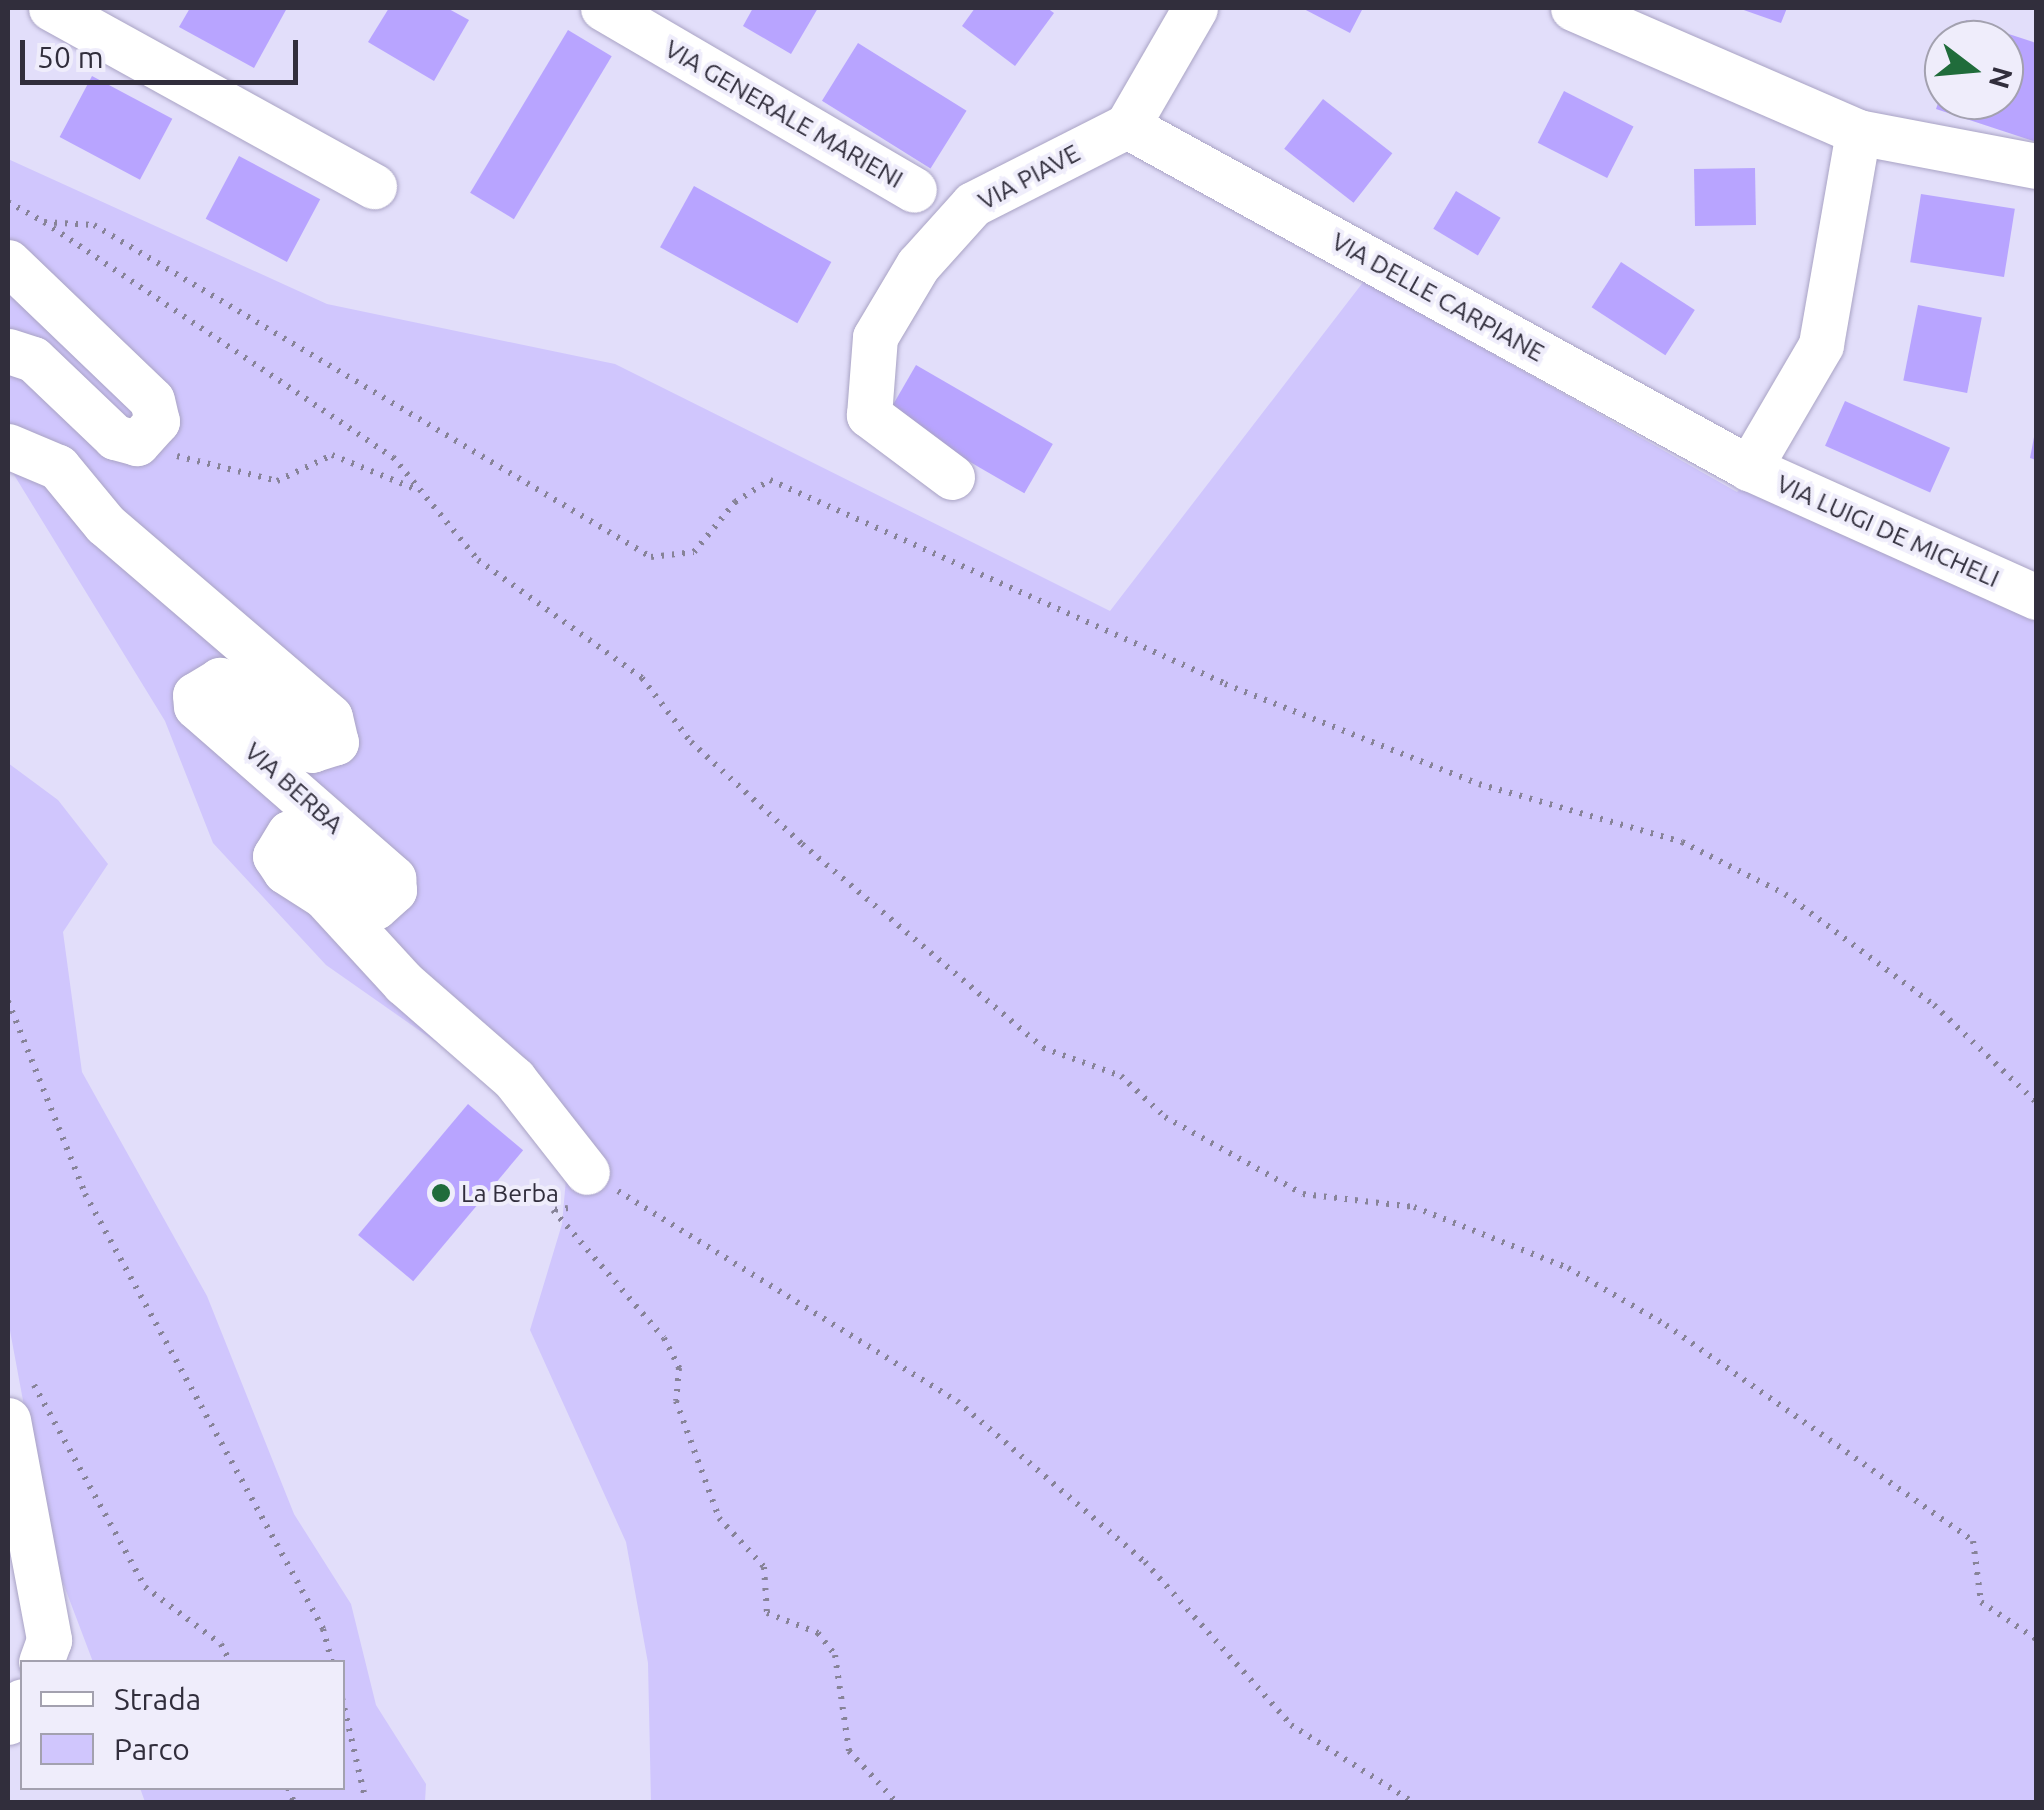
<!DOCTYPE html>
<style>
body{margin:0}
#map{position:relative;width:2044px;height:1810px;overflow:hidden;background:#e2defa;font-family:Ubuntu,sans-serif}
div>[style]{position:absolute}
[style*='--x']{left:calc(var(--x)*1px);top:calc(var(--y)*1px);width:calc(var(--w)*1px);rotate:calc(var(--a)*1deg)}
.green>*{inset:0;background:#d0c6fd}
.building>*{inset:0;background:#b8a4ff;transform-origin:0 0}
.path>*{height:6px;margin-top:-3px;transform-origin:0;background:repeating-linear-gradient(90deg,#878398 0 2.5px,transparent 0 10.5px)}
.roads{filter:drop-shadow(0 0 2px #a9a3c4) drop-shadow(0 0 2px #a9a3c4)}
.minor>*{height:45px;margin:-22.5px;padding:0 22.5px;transform-origin:22.5px;border-radius:22.5px;background:#fff}
.dots>*{width:28px;height:28px;translate:-50% -50%;box-sizing:border-box;border:5px solid #efedfb;border-radius:50%}
span{translate:-50% -50%;white-space:nowrap;text-align:center;line-height:1.15;-webkit-text-stroke:8px #efedfb;paint-order:stroke}
.street-label{font-size:25px;color:#312e3c}
.poi-label{font-size:25px;color:#312e3c}
.left{translate:0 -50%;text-align:left}
.frame{position:absolute;inset:0;border:10px solid #312e3c;pointer-events:none}
.legend{position:absolute;left:20px;top:1660px;width:325px;height:130px;box-sizing:border-box;background:#efedfb;border:2px solid #a3a1af;margin:0;padding:12px 18px;list-style:none;font-size:30px;color:#312e3c}
.legend li{display:flex;align-items:center;gap:20px;height:50px}
.legend b{width:50px;border:2px solid #a3a1af}
.north{position:absolute;left:1924px;top:20px;width:100px;height:100px;box-sizing:border-box;background:#efedfb;border:2px solid #a3a1af;border-radius:50%;rotate:106deg;font-size:28px;font-weight:700;line-height:40px;text-align:center;color:#312e3c}
.north::after{content:'';display:block;margin:auto;width:35px;height:45px;background:#206c3b;clip-path:polygon(50% 0,100% 100%,50% 72%,0 100%)}
.scale{position:absolute;left:20px;top:40px;width:278px;height:45px;box-sizing:border-box;border:5px solid #312e3c;border-top:0;padding-left:12px;font-size:30px;line-height:35px;white-space:nowrap;color:#312e3c;-webkit-text-stroke:8px #efedfb;paint-order:stroke}
</style>
<div id="map">
<div class="green">
<div style="clip-path:polygon(8px 159px,327px 304px,615px 364px,1110px 611px,1364px 281px,1737px 492px,1747px 482px,2036px 589px,2036px 1802px,651px 1802px,648px 1663px,626px 1542px,530px 1330px,562px 1224px,566px 1179px,550px 1122px,326px 965px,213px 843px,165px 721px,8px 465px)"></div>
<div style="clip-path:polygon(8px 763px,58px 800px,108px 864px,63px 932px,82px 1072px,207px 1296px,294px 1514px,351px 1604px,376px 1705px,426px 1784px,425px 1802px,145px 1802px,140px 1788px,342px 1788px,342px 1662px,93px 1662px,51px 1551px,8px 1320px)"></div>
</div>
<div class="building">
<div style="clip-path:polygon(190px 8px,287px 8px,254px 68px,179px 27px)"></div>
<div style="clip-path:polygon(389px 8px,447px 8px,469px 20px,434px 81px,368px 42px)"></div>
<div style="clip-path:polygon(753px 8px,818px 8px,791px 54px,743px 26px)"></div>
<div style="clip-path:polygon(975px 8px,1047px 8px,1054px 13px,1015px 66px,962px 26px)"></div>
<div style="clip-path:polygon(1302px 8px,1363px 8px,1350px 33px)"></div>
<div style="clip-path:polygon(1738px 8px,1787px 8px,1781px 23px)"></div>
<div style="clip-path:polygon(1966px 20px,2036px 43px,2036px 142px,1936px 109px,1943px 88px,1944px 100px,2004px 100px,2004px 40px,1959px 40px)"></div>
<div style="left:568px;top:30px;width:51px;height:190px;rotate:31deg"></div>
<div style="left:858px;top:43px;width:128px;height:68px;rotate:32deg"></div>
<div style="left:92px;top:76px;width:91px;height:69px;rotate:28deg"></div>
<div style="left:1564px;top:91px;width:78px;height:58px;rotate:27deg"></div>
<div style="left:1323px;top:99px;width:88px;height:63px;rotate:38deg"></div>
<div style="left:239px;top:156px;width:92px;height:71px;rotate:28deg"></div>
<div style="left:1755px;top:168px;width:57px;height:61px;rotate:89deg"></div>
<div style="left:694px;top:186px;width:157px;height:70px;rotate:29deg"></div>
<div style="left:1456px;top:191px;width:52px;height:44px;rotate:31deg"></div>
<div style="left:1921px;top:194px;width:95px;height:69px;rotate:9deg"></div>
<div style="left:1621px;top:262px;width:88px;height:54px;rotate:33deg"></div>
<div style="left:1918px;top:305px;width:65px;height:77px;rotate:11deg"></div>
<div style="left:916px;top:365px;width:158px;height:57px;rotate:30deg"></div>
<div style="left:1845px;top:401px;width:115px;height:49px;rotate:24deg"></div>
<div style="clip-path:polygon(2035px 432px,2036px 432px,2036px 460px,2030px 458px)"></div>
<div style="left:468px;top:1104px;width:72px;height:171px;rotate:40deg"></div>
</div>
<div class="path">
<div style="--x:8;--y:202;--w:41;--a:29.1"></div>
<div style="--x:44;--y:222;--w:50;--a:3.4"></div>
<div style="--x:94;--y:225;--w:648;--a:30.8"></div>
<div style="--x:651;--y:557;--w:43;--a:-6.6"></div>
<div style="--x:694;--y:552;--w:65;--a:-50.6"></div>
<div style="--x:735;--y:502;--w:41;--a:-32.2"></div>
<div style="--x:770;--y:480;--w:499;--a:24.1"></div>
<div style="--x:1225;--y:684;--w:273;--a:21.5"></div>
<div style="--x:1479;--y:784;--w:211;--a:15.9"></div>
<div style="--x:1682;--y:842;--w:115;--a:26.8"></div>
<div style="--x:1785;--y:894;--w:186;--a:36.7"></div>
<div style="--x:1934;--y:1005;--w:141;--a:43.6"></div>
<div style="--x:44;--y:222;--w:421;--a:34"></div>
<div style="--x:393;--y:457;--w:134;--a:50.5"></div>
<div style="--x:478;--y:560;--w:202;--a:35.7"></div>
<div style="--x:642;--y:678;--w:81;--a:52.6"></div>
<div style="--x:691;--y:742;--w:151;--a:42.6"></div>
<div style="--x:802;--y:844;--w:316;--a:40.2"></div>
<div style="--x:1043;--y:1048;--w:83;--a:19.7"></div>
<div style="--x:1121;--y:1076;--w:60;--a:43"></div>
<div style="--x:1165;--y:1117;--w:158;--a:29.2"></div>
<div style="--x:1303;--y:1194;--w:112;--a:6.7"></div>
<div style="--x:1414;--y:1207;--w:166;--a:21.6"></div>
<div style="--x:1568;--y:1268;--w:113;--a:30.2"></div>
<div style="--x:1666;--y:1325;--w:375;--a:35.1"></div>
<div style="--x:1973;--y:1541;--w:62;--a:82.5"></div>
<div style="--x:1981;--y:1602;--w:66;--a:33.9"></div>
<div style="--x:177;--y:456;--w:103;--a:14"></div>
<div style="--x:277;--y:481;--w:61;--a:-25.3"></div>
<div style="--x:332;--y:455;--w:87;--a:22.2"></div>
<div style="--x:8;--y:1001;--w:208;--a:68.2"></div>
<div style="--x:85;--y:1194;--w:496;--a:61.3"></div>
<div style="--x:323;--y:1629;--w:34;--a:75"></div>
<div style="--x:618;--y:1191;--w:399;--a:31.8"></div>
<div style="--x:957;--y:1401;--w:248;--a:40.6"></div>
<div style="--x:1145;--y:1562;--w:219;--a:48.1"></div>
<div style="--x:1291;--y:1725;--w:144;--a:32.3"></div>
<div style="--x:568;--y:1208;--w:15;--a:172"></div>
<div style="--x:553;--y:1210;--w:169;--a:49.1"></div>
<div style="--x:664;--y:1338;--w:34;--a:63"></div>
<div style="--x:679;--y:1368;--w:33;--a:95"></div>
<div style="--x:676;--y:1401;--w:125;--a:69.8"></div>
<div style="--x:719;--y:1518;--w:67;--a:47.4"></div>
<div style="--x:764;--y:1567;--w:46;--a:86.3"></div>
<div style="--x:767;--y:1613;--w:55;--a:21.4"></div>
<div style="--x:818;--y:1633;--w:28;--a:52"></div>
<div style="--x:835;--y:1655;--w:97;--a:81.7"></div>
<div style="--x:849;--y:1751;--w:69;--a:47.3"></div>
<div style="--x:34;--y:1385;--w:230;--a:61.2"></div>
<div style="--x:145;--y:1587;--w:95;--a:36.9"></div>
<div style="--x:221;--y:1644;--w:20;--a:63"></div>
<div style="--x:342;--y:1698;--w:107;--a:77"></div>
<div style="--x:288;--y:1788;--w:15;--a:67"></div>
</div>
<div class="roads">
<div class="minor">
<div style="--x:51;--y:8;--w:369;--a:28.9"></div>
<div style="--x:603;--y:8;--w:360;--a:30.3"></div>
<div style="--x:1573;--y:8;--w:311;--a:23.5"></div>
<div style="--x:1858;--y:132;--w:216;--a:99.9"></div>
<div style="--x:1821;--y:345;--w:143;--a:120.3"></div>
<div style="--x:1749;--y:468;--w:315;--a:24.2"></div>
<div style="--x:1127;--y:126;--w:710;--a:28.8"></div>
<div style="--x:1127;--y:126;--w:136;--a:-60"></div>
<div style="--x:1858;--y:132;--w:181;--a:10.8"></div>
<div style="--x:8;--y:262;--w:199;--a:43.8"></div>
<div style="--x:152;--y:400;--w:22;--a:77"></div>
<div style="--x:157;--y:421;--w:30;--a:132"></div>
<div style="--x:137;--y:443;--w:23;--a:-165"></div>
<div style="--x:115;--y:437;--w:113;--a:-136.4"></div>
<div style="--x:33;--y:359;--w:26;--a:-162"></div>
<div style="--x:8;--y:446;--w:54;--a:22.8"></div>
<div style="--x:58;--y:467;--w:74;--a:50.5"></div>
<div style="--x:105;--y:524;--w:296;--a:40.6"></div>
<div style="--x:330;--y:717;--w:26;--a:77"></div>
<div style="--x:336;--y:742;--w:25;--a:162"></div>
<div style="--x:312;--y:750;--w:116;--a:-142.7"></div>
<div style="--x:220;--y:680;--w:29;--a:149"></div>
<div style="--x:195;--y:695;--w:11;--a:85"></div>
<div style="--x:196;--y:706;--w:262;--a:41.1"></div>
<div style="--x:393;--y:878;--w:12;--a:85"></div>
<div style="--x:394;--y:890;--w:25;--a:138"></div>
<div style="--x:375;--y:907;--w:13;--a:-157"></div>
<div style="--x:363;--y:902;--w:86;--a:-130.7"></div>
<div style="--x:307;--y:837;--w:18;--a:-167"></div>
<div style="--x:289;--y:833;--w:27;--a:121"></div>
<div style="--x:275;--y:856;--w:18;--a:56"></div>
<div style="--x:285;--y:871;--w:46;--a:32.7"></div>
<div style="--x:324;--y:896;--w:118;--a:47.4"></div>
<div style="--x:404;--y:983;--w:146;--a:41.1"></div>
<div style="--x:514;--y:1079;--w:118;--a:51.9"></div>
<div style="--x:952;--y:477;--w:104;--a:-143.2"></div>
<div style="--x:869;--y:415;--w:78;--a:-85.6"></div>
<div style="--x:875;--y:337;--w:84;--a:-59.2"></div>
<div style="--x:918;--y:265;--w:82;--a:-48"></div>
<div style="--x:973;--y:204;--w:173;--a:-26.9"></div>
<div style="--x:8;--y:1420;--w:224;--a:79.4"></div>
<div style="--x:49;--y:1640;--w:23;--a:110"></div>
<div style="--x:8;--y:1722;--w:25;--a:-56"></div>
</div>
</div>
<div class="dots">
<div style="left:441px;top:1193px;background:#206c3b"></div>
</div>
<div class="street-label">
<span style="left:784px;top:114px;rotate:30deg">VIA GENERALE MARIENI</span>
<span style="left:1029px;top:177px;rotate:-28deg">VIA PIAVE</span>
<span style="left:1438px;top:297px;rotate:29deg">VIA DELLE CARPIANE</span>
<span style="left:1888px;top:531px;rotate:24deg">VIA LUIGI DE MICHELI</span>
<span style="left:294px;top:788px;rotate:42deg">VIA BERBA</span>
</div>
<div class="poi-label">
<span class="left" style="left:461px;top:1193px">La Berba</span>
</div>
<div class="frame"></div>
<ul class="legend">
<li><b style="height:12px;background:#fff"></b>Strada</li>
<li><b style="height:28px;background:#d0c6fd"></b>Parco</li>
</ul>
<div class="north">N</div>
<div class="scale">50 m</div>
</div>
